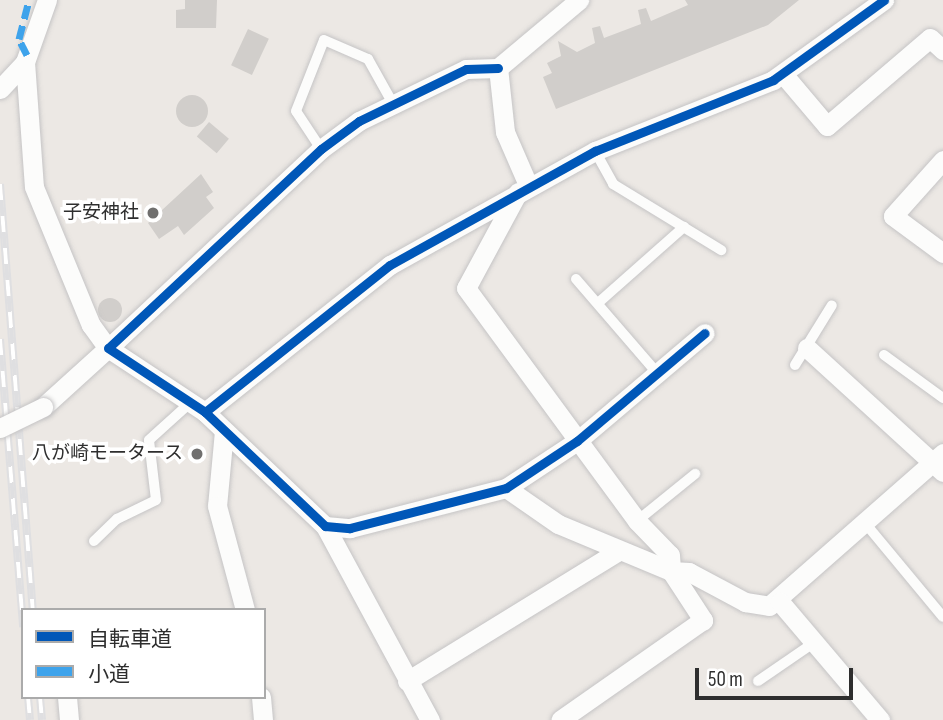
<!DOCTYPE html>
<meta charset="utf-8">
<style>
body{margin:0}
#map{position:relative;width:943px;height:720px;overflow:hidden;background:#ece8e4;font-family:"Sofia Sans Condensed","Noto Sans JP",sans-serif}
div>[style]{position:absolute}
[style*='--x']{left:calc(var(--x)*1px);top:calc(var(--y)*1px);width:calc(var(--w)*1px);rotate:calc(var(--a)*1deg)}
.building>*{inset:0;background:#d1cecb;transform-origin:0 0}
.round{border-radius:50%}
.roads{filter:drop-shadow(0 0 2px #c5c4c5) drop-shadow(0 0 2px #c5c4c5)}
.service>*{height:10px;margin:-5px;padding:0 5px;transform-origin:5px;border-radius:5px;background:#fcfcfb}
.minor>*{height:19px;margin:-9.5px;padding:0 9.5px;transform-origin:9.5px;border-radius:9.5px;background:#fcfcfb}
.rail>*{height:8px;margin-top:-4px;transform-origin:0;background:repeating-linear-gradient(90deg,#fff 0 16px,#dfdfe1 0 32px);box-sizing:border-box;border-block:2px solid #dfdfe1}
.bridges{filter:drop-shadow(0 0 2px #c5c4c5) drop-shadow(0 0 2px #c5c4c5)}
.minor-bridge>*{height:19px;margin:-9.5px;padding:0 9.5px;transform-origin:9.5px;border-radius:9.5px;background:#fcfcfb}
.quiet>*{height:7px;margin-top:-3.5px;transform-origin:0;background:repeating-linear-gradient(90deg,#3ea3eb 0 14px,transparent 0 21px)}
.cycleway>*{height:9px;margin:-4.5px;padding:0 4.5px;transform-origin:4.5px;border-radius:4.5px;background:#0057b8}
.dots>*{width:19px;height:19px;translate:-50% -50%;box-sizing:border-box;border:4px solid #fff;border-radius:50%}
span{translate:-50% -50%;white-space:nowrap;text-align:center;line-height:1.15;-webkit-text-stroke:7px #fff;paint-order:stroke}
.poi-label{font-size:19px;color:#2e2e2e}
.right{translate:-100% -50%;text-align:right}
.legend{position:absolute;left:21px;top:608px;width:245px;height:91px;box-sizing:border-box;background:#fff;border:2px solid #ababab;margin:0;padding:9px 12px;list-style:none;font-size:21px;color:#2e2e2e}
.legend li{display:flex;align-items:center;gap:14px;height:35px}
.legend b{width:35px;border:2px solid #ababab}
.scale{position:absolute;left:695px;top:668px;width:158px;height:32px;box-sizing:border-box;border:4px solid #2e2e2e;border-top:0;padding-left:9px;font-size:21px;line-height:24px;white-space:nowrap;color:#2e2e2e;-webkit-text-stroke:5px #fff;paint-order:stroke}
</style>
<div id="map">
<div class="building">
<div style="clip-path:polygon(185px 0,217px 0,216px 28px,176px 28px,176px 10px,185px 9px)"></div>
<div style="clip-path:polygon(685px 0,799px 0,768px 25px,556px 109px,543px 77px,552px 73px,547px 63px,561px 56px,558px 41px,577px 52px,595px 43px,592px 28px,600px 26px,604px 38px,641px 24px,638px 10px,646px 8px,651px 21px,688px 5px)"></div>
<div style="left:248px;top:29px;width:23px;height:40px;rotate:25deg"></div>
<div class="round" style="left:176px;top:95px;width:32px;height:32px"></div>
<div style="left:209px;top:122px;width:26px;height:19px;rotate:40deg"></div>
<div style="clip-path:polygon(201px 174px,213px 192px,206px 197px,214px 208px,184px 235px,178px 226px,159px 239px,148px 223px)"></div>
<div class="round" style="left:98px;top:298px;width:24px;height:24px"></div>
</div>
<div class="roads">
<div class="service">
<div style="--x:321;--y:149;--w:45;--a:-123.3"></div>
<div style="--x:296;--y:111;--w:76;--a:-68.5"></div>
<div style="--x:324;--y:40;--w:48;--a:23.4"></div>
<div style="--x:368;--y:59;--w:49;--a:60.8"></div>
<div style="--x:595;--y:151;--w:38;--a:61"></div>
<div style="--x:613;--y:184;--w:127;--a:31.4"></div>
<div style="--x:576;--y:279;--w:124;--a:49.2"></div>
<div style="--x:598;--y:303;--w:115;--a:-41.5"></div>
<div style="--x:884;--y:355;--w:73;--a:36.1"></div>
<div style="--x:795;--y:365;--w:70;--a:-58.3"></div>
<div style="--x:637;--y:521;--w:75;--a:-39"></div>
<div style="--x:865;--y:523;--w:122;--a:50.3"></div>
<div style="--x:94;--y:541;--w:32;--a:-44"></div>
<div style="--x:117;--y:519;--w:43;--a:-26"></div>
<div style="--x:156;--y:500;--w:60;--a:-96.7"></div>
<div style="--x:149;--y:440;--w:57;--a:-42.1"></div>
<div style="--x:758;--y:681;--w:69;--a:-34.4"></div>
</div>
<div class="minor">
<div style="--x:25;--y:62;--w:125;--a:85.9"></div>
<div style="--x:34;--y:187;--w:149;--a:67.6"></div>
<div style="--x:91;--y:325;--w:29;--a:54"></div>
<div style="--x:108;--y:348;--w:88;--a:137.8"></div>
<div style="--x:498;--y:68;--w:32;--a:178"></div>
<div style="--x:466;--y:69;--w:119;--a:154.1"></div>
<div style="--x:359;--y:121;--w:47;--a:143.6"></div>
<div style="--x:321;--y:149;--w:291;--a:136.9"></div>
<div style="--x:108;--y:348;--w:116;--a:33.4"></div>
<div style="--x:205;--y:412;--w:166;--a:43.5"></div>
<div style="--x:325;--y:526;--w:25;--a:5"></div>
<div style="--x:350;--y:528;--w:161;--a:-14.4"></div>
<div style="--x:506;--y:488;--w:85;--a:-33.5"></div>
<div style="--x:577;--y:441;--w:167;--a:-40.2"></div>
<div style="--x:783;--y:74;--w:68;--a:49.8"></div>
<div style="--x:827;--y:126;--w:135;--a:-40.5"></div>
<div style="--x:930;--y:38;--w:18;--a:43"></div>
<div style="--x:0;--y:89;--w:37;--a:-47"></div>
<div style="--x:25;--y:62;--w:66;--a:-70.5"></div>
<div style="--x:943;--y:160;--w:75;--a:131.8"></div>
<div style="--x:893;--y:216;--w:62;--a:36.5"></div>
<div style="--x:528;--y:185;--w:58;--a:-113.5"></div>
<div style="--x:505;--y:132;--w:64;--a:-96.2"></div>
<div style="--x:498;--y:68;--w:106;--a:-40"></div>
<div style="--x:518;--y:192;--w:109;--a:118.4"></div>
<div style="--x:466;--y:288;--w:289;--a:53.7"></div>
<div style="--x:637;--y:521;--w:47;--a:45.9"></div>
<div style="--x:670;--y:555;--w:16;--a:86"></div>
<div style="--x:671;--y:571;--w:59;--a:56.9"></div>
<div style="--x:703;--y:620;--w:174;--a:145"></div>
<div style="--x:807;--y:348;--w:184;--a:42.4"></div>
<div style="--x:205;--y:412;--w:236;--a:-38.5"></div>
<div style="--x:390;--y:265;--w:235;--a:-29.1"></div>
<div style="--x:595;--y:151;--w:192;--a:-21.7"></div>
<div style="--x:773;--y:80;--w:137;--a:-35.8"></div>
<div style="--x:224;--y:431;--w:75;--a:95.3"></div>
<div style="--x:217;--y:506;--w:108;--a:74.9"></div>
<div style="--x:506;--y:488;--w:63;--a:34.7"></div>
<div style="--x:558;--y:524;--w:122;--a:22.6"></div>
<div style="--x:671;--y:571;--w:18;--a:3"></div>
<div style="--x:689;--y:572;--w:64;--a:28.2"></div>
<div style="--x:745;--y:602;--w:24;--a:9"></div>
<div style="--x:769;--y:606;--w:232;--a:-41.3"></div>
<div style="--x:325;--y:526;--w:221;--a:61.6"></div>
<div style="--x:780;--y:602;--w:155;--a:49.7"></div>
<div style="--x:407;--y:681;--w:248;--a:-31.6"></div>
<div style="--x:67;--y:697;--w:23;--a:85"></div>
<div style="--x:261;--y:697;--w:23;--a:85"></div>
</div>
</div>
<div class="rail">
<div style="--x:0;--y:184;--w:427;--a:85.6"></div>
<div style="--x:0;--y:339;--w:289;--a:85.4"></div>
<div style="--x:28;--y:697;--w:23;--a:85"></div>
<div style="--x:40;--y:697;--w:23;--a:85"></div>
</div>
<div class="bridges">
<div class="minor-bridge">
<div style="--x:0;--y:428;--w:48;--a:-26"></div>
</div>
</div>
<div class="quiet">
<div style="--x:27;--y:55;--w:18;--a:-117"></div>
<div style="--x:19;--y:39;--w:40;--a:-75.6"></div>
</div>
<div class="cycleway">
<div style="--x:498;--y:68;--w:32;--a:178"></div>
<div style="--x:466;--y:69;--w:119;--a:154.1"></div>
<div style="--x:359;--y:121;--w:47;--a:143.6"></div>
<div style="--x:321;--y:149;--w:291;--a:136.9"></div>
<div style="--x:108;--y:348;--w:116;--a:33.4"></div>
<div style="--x:205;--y:412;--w:166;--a:43.5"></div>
<div style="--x:325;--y:526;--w:25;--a:5"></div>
<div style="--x:350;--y:528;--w:161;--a:-14.4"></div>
<div style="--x:506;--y:488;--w:85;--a:-33.5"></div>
<div style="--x:577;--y:441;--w:167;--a:-40.2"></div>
<div style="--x:205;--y:412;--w:236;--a:-38.5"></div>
<div style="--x:390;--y:265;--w:235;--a:-29.1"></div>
<div style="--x:595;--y:151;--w:192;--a:-21.7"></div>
<div style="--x:773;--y:80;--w:137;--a:-35.8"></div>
</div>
<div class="dots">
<div style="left:153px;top:213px;background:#706f6e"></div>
<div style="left:197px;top:454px;background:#706f6e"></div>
</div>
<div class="poi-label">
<span class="right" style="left:139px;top:213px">子安神社</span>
<span class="right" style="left:183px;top:454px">八が崎モータース</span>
</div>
<ul class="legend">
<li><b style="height:9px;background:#0057b8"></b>自転車道</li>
<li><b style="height:9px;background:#3ea3eb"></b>小道</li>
</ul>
<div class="scale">50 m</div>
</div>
